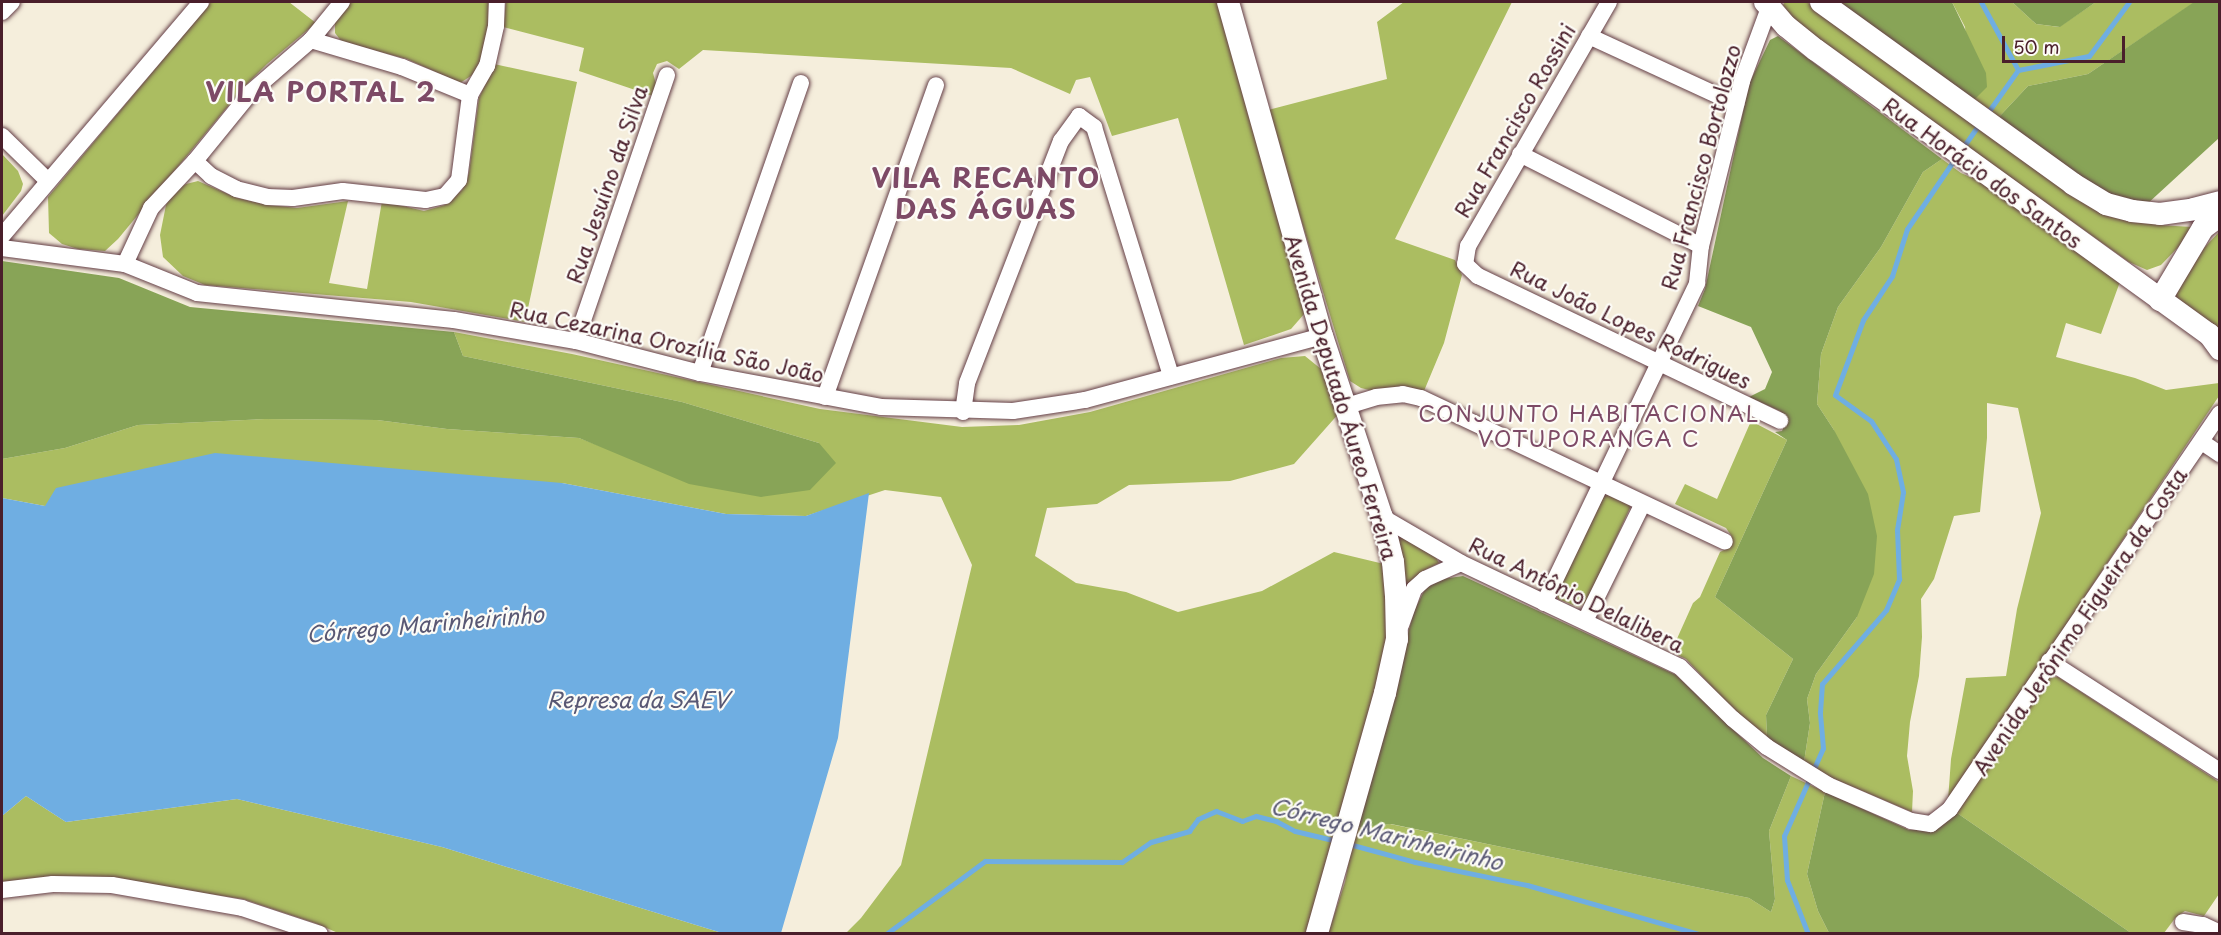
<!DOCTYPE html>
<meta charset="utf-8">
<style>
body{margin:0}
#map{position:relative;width:2221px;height:935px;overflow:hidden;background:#f5eedc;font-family:"Playpen Sans",sans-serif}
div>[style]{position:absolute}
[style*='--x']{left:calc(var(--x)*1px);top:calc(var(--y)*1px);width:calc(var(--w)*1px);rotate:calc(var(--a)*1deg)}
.green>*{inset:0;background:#abbd61}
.forest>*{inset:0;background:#88a457}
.water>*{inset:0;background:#6faee2}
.stream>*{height:5px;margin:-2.5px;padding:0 2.5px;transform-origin:2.5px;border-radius:2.5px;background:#6faee2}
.roads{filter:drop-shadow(0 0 2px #643e46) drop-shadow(0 0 2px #643e46)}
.street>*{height:16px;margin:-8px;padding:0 8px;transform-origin:8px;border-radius:8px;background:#fff}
.secondary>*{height:22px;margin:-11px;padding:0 11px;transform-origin:11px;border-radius:11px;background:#fff}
span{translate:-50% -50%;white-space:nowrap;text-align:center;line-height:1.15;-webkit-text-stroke:4.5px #fdfcf7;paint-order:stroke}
.street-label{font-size:21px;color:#4a1f2b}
.neighbourhood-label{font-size:22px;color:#7d4a66;letter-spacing:1.5px}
.water-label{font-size:22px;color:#595874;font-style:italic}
.district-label{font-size:27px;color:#7d4a66;font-weight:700;letter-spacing:1.5px}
.frame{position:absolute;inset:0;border:3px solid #4a1f2b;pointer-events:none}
.scale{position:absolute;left:2002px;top:36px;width:123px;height:27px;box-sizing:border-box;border:3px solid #4a1f2b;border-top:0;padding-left:8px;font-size:18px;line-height:21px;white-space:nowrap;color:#4a1f2b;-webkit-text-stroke:4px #fdfcf7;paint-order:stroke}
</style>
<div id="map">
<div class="green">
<div style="clip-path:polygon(211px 2px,289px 2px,316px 23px,267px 64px,243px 88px,118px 239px,105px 251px,78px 249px,62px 244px,49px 233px,48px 197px)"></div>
<div style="clip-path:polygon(351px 2px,491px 2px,490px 29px,483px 62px,474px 74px,460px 83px,407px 59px,342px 42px,335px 33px,335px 21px)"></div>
<div style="clip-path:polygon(506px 2px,1218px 2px,1305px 313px,1291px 329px,1244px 345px,1178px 118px,1112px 136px,1090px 77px,1076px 80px,1070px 94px,1011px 68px,703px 50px,679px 69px,667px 61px,657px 64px,653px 73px,656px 84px,653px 96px,579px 71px,584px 48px,503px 27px)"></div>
<div style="clip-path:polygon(1404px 2px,1512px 2px,1395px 239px,1455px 260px,1462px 275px,1444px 343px,1424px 391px,1377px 392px,1361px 388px,1350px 381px,1268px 110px,1387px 79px,1377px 22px)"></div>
<div style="clip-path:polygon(1785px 2px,1807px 2px,1837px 26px,2159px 225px,2192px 227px,2188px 237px,2161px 265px,2147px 270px,2129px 262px,1822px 43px,1791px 16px,1783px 5px)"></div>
<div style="clip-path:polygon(1952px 2px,2012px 2px,2036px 24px,2059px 27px,2096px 2px,2195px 2px,2088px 74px,2028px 86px,1997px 119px,1972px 102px,1965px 27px)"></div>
<div style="clip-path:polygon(494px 64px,577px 82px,525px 322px,411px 302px,205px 285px,183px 276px,163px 257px,160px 235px,166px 205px,172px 193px,186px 184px,198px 181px,237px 198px,269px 205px,297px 208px,348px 201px,329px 283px,367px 289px,382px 201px,424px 211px,445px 205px,462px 190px,469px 173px,479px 98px)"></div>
<div style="clip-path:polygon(2px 154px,18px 171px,23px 184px,21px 191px,2px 216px)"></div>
<div style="clip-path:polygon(1942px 159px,1961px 173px,1989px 185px,2121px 279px,2101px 334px,2066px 323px,2056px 357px,2135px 378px,2166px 390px,2219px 383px,2219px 396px,1948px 801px,1951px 759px,1966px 678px,2006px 676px,2017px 609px,2041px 513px,2018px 408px,1987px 403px,1987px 438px,1980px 512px,1954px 516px,1934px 579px,1921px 599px,1922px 637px,1919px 676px,1910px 722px,1907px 756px,1913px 791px,1912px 812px,1832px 778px,1804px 762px,1810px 723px,1807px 699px,1816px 674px,1857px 617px,1834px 430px,1817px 404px,1821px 354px,1838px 307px,1881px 247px,1923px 172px)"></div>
<div style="clip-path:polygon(2219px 232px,2219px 331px,2175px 300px,2174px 288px,2188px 265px)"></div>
<div style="clip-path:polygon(454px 332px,572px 354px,820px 409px,962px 427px,1019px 425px,1090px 412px,1281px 358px,1305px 356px,1326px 373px,1341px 411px,1294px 464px,1230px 481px,1129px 485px,1097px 504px,1047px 508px,1035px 556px,1076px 583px,1126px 592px,1178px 612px,1262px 591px,1334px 552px,1384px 564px,1389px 637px,1309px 933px,846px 933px,861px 918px,901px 865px,972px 565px,941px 497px,885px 490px,806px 516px,726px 514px,562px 483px,45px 506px,2px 498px,2px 459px,65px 448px,138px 425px,265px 419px,377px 420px,447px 429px,579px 438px,634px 459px,819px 443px,682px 402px,463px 356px)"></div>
<div style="clip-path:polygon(1751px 421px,1787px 440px,1715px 597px,1793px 659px,1766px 715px,1767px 738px,1738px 715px,1686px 659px,1671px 652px,1693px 603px,1700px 597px,1720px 552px,1728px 548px,1732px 537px,1726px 528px,1675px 504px,1685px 484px,1717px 499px)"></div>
<div style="clip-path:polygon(1611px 493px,1630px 502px,1630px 508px,1586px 603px,1578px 607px,1558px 599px,1556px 593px,1604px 496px)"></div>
<div style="clip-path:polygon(1396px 531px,1434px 554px,1439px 563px,1421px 572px,1406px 587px)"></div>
<div style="clip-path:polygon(2058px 677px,2219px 782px,2219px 894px,2204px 916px,2185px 911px,2176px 917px,2164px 933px,2131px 933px,1957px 813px,2046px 678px)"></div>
<div style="clip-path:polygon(1791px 776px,1825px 792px,1807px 874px,1818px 911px,1829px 933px,1328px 934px,1345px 882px,1355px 828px,1390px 824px,1749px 898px,1771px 912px,1775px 899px,1769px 831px)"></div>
<div style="clip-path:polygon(26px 796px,66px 822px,237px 799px,442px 847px,722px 933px,338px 933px,315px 923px,243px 899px,176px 889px,2px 883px,2px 816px)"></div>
</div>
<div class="forest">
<div style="clip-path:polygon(1833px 2px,1952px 2px,1986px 73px,1987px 87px,1972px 102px)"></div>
<div style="clip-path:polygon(2012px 2px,2096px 2px,2060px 27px,2036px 24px)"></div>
<div style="clip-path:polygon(2194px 2px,2219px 2px,2219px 138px,2146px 205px,2109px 197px,1997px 119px,2028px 86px,2088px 74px)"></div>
<div style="clip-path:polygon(1778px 36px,1942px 159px,1923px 172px,1881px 247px,1838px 307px,1821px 354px,1817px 404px,1834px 430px,1868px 494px,1877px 536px,1874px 574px,1857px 617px,1816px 674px,1807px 699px,1810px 723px,1804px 762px,1767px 738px,1766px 715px,1793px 659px,1715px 597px,1787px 440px,1775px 432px,1782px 431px,1787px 419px,1780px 411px,1749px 397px,1765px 389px,1772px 372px,1751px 327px,1698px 306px,1705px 289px,1749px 84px,1770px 40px)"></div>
<div style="clip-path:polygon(2px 261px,119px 278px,190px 307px,454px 332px,463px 356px,682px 402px,819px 443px,836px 463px,810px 490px,761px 497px,689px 484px,579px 438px,447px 429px,377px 420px,265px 419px,138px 425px,65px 448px,2px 459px)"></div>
<div style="clip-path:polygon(1463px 576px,1676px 675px,1763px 758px,1791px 776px,1769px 831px,1775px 899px,1771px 912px,1749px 898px,1391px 824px,1355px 828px,1414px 611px,1425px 589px,1442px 579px)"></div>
<div style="clip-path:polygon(1825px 792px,1909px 830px,1933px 829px,1957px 813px,2131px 933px,1829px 933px,1818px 911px,1807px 874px)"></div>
</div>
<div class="water">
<div style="clip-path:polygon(215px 453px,562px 483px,726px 514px,806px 516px,869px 493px,838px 738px,781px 933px,722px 933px,442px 847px,237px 799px,66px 822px,26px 796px,2px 816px,2px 498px,45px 506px,56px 488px)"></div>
</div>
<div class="stream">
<div style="--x:1981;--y:2;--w:77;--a:61.4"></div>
<div style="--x:2018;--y:70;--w:72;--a:-11.2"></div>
<div style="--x:2089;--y:56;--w:67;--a:-53.5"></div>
<div style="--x:1986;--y:115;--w:55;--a:-54.6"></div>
<div style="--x:1961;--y:150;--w:33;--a:-55"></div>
<div style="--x:1349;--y:844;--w:68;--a:15.3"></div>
<div style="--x:1415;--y:862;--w:114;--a:11.6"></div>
<div style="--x:1527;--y:885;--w:179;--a:15.9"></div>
<div style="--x:886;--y:934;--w:123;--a:-36.4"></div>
<div style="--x:985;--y:861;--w:137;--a:0.4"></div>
<div style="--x:1122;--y:862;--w:35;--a:-35"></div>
<div style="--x:1151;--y:842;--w:40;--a:-16"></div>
<div style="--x:1189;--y:831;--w:15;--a:-53"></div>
<div style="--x:1198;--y:819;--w:20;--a:-24"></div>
<div style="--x:1216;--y:811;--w:28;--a:21"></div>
<div style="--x:1242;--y:821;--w:15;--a:-20"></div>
<div style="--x:1256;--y:816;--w:21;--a:14"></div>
<div style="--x:1276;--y:821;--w:21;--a:28"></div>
<div style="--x:1295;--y:831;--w:43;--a:13.4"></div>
<div style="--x:1808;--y:934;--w:58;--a:-111.3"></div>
<div style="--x:1787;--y:880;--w:44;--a:-93.9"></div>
<div style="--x:1784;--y:836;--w:96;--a:-66.1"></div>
<div style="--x:1823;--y:748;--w:36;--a:-95"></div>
<div style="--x:1820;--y:712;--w:28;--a:-86"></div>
<div style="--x:1822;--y:684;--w:98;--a:-49.1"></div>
<div style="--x:1886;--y:610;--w:34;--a:-67"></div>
<div style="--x:1899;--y:579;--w:49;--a:-92.3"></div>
<div style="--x:1897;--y:530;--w:38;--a:-81"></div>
<div style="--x:1903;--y:492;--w:34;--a:-102"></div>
<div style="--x:1896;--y:459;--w:45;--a:-123.3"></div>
<div style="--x:1871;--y:421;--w:44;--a:-144.2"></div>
<div style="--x:1835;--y:395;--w:80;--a:-69.5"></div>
<div style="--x:1863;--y:320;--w:53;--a:-56.6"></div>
<div style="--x:1892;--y:276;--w:49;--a:-72.3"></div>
<div style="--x:1907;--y:229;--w:87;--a:-55.8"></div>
</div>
<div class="roads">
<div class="street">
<div style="--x:1609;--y:2;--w:282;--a:120"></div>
<div style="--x:1468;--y:246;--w:18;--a:99"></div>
<div style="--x:1465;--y:264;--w:18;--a:43"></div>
<div style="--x:1478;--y:276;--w:335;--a:25.6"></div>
<div style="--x:2;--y:12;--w:14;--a:-45"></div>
<div style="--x:1589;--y:36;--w:162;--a:24.8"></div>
<div style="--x:311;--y:40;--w:95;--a:16.5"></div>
<div style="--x:402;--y:67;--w:74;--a:22.4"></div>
<div style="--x:2;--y:136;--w:64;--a:44.4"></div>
<div style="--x:1520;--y:154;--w:203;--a:26.9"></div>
<div style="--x:195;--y:161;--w:22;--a:43"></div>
<div style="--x:211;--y:176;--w:28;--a:27"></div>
<div style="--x:236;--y:189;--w:32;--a:14"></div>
<div style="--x:267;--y:197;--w:26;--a:2"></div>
<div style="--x:293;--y:198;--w:50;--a:-8"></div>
<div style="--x:343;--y:191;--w:83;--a:6.2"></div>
<div style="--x:426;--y:200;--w:19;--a:-12"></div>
<div style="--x:445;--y:196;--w:21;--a:-49"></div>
<div style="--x:459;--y:180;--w:86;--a:-82.6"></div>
<div style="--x:470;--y:95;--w:34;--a:-60"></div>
<div style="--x:487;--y:66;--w:41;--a:-77.3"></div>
<div style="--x:496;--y:26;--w:24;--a:-88"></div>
<div style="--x:2;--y:236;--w:307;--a:-49.6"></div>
<div style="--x:2;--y:248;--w:124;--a:7.4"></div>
<div style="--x:125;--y:264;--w:78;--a:21.9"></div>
<div style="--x:197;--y:293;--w:258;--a:6"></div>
<div style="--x:454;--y:320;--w:124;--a:9.8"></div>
<div style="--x:576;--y:341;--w:128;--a:14.5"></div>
<div style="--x:700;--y:373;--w:184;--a:10.6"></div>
<div style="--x:881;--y:407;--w:132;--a:1.7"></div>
<div style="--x:1013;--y:411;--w:73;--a:-8.7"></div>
<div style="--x:1085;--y:400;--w:245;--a:-15.1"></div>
<div style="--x:125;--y:264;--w:62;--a:-65.1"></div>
<div style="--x:151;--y:208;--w:64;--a:-46.9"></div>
<div style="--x:195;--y:161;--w:89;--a:-50.9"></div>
<div style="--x:251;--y:92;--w:79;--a:-40.9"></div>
<div style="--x:311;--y:40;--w:49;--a:-50.8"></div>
<div style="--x:576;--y:341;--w:281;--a:-71.1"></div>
<div style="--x:700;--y:373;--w:307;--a:-70.8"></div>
<div style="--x:825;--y:397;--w:331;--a:-70.4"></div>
<div style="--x:1347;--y:406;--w:30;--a:-17"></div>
<div style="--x:1376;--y:397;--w:27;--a:-6"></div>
<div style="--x:1403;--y:394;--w:18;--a:13"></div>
<div style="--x:1421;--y:398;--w:336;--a:25.3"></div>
<div style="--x:963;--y:412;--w:29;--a:-82"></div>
<div style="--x:967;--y:383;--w:260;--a:-68.8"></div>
<div style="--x:1061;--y:141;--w:31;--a:-54"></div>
<div style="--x:1079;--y:116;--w:19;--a:36"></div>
<div style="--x:1094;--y:127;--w:261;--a:72.8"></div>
<div style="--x:2202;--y:442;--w:22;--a:34"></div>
<div style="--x:1382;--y:517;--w:91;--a:30.2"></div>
<div style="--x:1461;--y:563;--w:242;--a:25.4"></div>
<div style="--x:1680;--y:667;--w:74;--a:44.5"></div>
<div style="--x:1733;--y:719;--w:44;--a:39.5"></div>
<div style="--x:1767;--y:747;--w:72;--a:31.9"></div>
<div style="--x:1828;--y:785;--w:90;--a:23.4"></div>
<div style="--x:1911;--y:821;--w:20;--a:9"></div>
<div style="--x:1931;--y:824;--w:24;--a:-38"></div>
<div style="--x:1950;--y:809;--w:479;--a:-55.7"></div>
<div style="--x:1544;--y:603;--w:355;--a:-64.4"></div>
<div style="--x:1697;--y:283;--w:37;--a:-84"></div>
<div style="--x:1701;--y:246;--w:170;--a:-76"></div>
<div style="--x:1742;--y:81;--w:84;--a:-69.8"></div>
<div style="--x:1585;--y:621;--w:131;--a:-63.8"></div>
<div style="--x:1401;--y:625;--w:38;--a:-70"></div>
<div style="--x:1414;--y:589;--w:15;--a:-42"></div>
<div style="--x:1425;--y:579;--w:39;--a:-24"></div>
<div style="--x:2049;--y:661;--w:203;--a:32.8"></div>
<div style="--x:2;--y:890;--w:51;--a:-6.7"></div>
<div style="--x:53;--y:884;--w:59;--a:1"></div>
<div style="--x:112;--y:885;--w:132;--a:10"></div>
<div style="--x:242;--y:908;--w:82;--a:18.4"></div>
<div style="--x:2183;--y:922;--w:20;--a:9"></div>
<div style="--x:2203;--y:925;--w:19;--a:25"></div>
</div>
<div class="secondary">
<div style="--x:1228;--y:2;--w:347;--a:74.3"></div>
<div style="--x:1322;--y:336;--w:191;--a:71.7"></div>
<div style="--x:1382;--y:517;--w:46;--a:76.3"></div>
<div style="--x:1393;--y:562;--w:33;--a:85"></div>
<div style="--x:1396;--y:595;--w:44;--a:88.7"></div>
<div style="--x:1397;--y:639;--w:55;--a:102.5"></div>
<div style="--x:1385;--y:693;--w:250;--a:105.8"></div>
<div style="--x:1765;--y:2;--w:32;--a:49"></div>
<div style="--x:1786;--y:26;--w:38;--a:39"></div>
<div style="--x:1816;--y:50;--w:485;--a:35.9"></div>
<div style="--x:2209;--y:334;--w:19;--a:54"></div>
<div style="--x:1821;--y:2;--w:311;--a:35.8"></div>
<div style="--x:2073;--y:184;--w:39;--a:31"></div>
<div style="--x:2106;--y:204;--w:27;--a:15"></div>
<div style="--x:2132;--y:211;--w:28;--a:6"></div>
<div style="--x:2160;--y:214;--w:34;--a:-8"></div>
<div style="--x:2194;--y:209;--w:27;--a:-15"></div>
<div style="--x:2160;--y:300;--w:84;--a:-59.2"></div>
<div style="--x:2203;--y:228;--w:21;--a:-37"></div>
</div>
</div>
<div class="street-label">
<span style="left:1514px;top:120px;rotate:-60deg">Rua Francisco Rossini</span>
<span style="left:1700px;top:167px;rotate:-75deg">Rua Francisco Bortolozzo</span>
<span style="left:1983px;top:172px;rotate:36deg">Rua Horácio dos Santos</span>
<span style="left:606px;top:184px;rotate:-71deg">Rua Jesuíno da Silva</span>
<span style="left:1631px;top:324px;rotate:26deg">Rua João Lopes Rodrigues</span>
<span style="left:667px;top:341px;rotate:12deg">Rua Cezarina Orozília São João</span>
<span style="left:1342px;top:397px;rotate:73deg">Avenida Deputado Áureo Ferreira</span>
<span style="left:1577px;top:594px;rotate:26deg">Rua Antônio Delalibera</span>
<span style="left:2079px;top:621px;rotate:-56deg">Avenida Jerônimo Figueira da Costa</span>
</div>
<div class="neighbourhood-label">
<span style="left:1589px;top:425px">CONJUNTO HABITACIONAL<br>VOTUPORANGA C</span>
</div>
<div class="water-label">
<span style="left:425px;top:623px;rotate:-5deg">Córrego Marinheirinho</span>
<span style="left:638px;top:699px">Represa da SAEV</span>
<span style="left:1387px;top:833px;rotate:14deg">Córrego Marinheirinho</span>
</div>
<div class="district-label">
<span style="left:321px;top:91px">VILA PORTAL 2</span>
<span style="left:986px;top:192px">VILA RECANTO<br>DAS ÁGUAS</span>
</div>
<div class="frame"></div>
<div class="scale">50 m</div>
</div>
